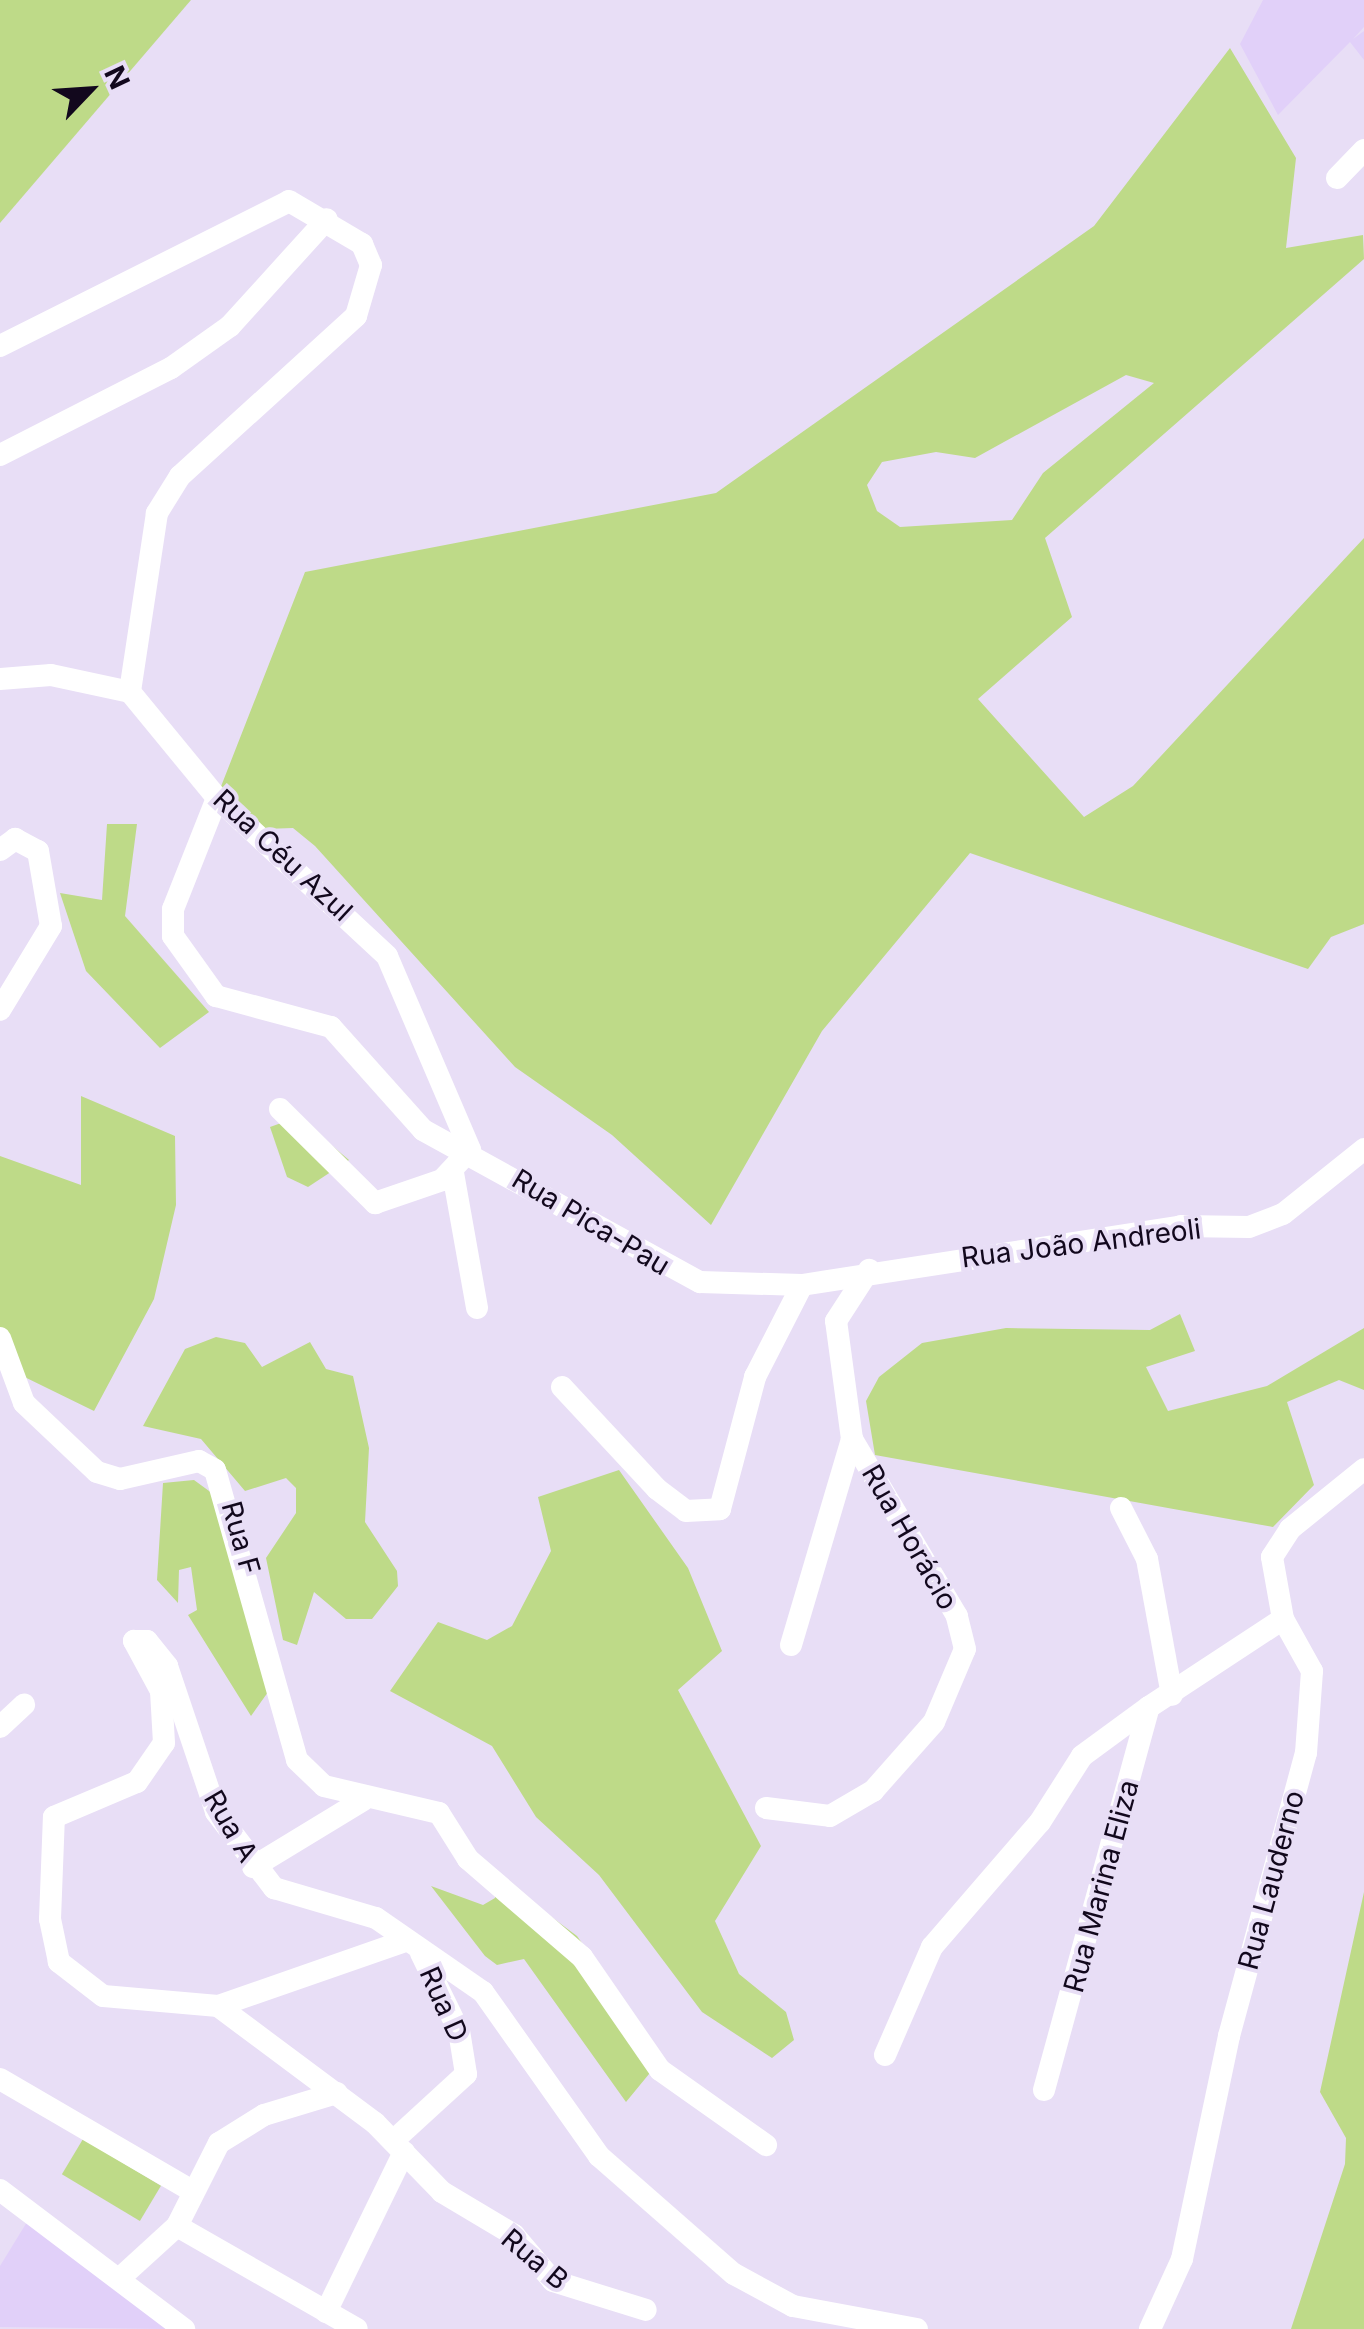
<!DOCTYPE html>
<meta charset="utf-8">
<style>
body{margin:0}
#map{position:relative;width:1364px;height:2329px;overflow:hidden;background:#e8def6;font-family:Inter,sans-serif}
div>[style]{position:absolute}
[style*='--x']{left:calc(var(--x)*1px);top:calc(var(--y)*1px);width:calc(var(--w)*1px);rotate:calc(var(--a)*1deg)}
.built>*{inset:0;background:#e1d0f9}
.green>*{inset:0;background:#beda88;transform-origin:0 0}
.minor>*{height:22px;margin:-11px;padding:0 11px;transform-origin:11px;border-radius:11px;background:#fff}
span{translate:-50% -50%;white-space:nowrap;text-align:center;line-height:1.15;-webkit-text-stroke:8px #e8def6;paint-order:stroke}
.street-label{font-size:28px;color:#12081d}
.north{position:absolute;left:40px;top:40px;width:100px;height:100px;-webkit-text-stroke:8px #e8def6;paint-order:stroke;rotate:65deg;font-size:28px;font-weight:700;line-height:40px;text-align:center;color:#12081d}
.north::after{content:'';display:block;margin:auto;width:35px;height:45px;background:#12081d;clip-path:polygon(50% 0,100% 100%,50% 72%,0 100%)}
</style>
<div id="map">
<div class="built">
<div style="clip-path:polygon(1263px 0,1364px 0,1364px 27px,1353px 39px,1364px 31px,1364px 60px,1350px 42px,1278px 115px,1240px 44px)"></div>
<div style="clip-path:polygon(27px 2222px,167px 2329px,0 2327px,0 2266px)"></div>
</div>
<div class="green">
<div style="clip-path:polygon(0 0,191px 0,0 223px)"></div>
<div style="clip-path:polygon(evenodd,1230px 48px,1296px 158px,1286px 248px,1363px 235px,1364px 259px,1045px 538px,1072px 617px,978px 699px,1084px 817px,1133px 786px,1364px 538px,1364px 924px,1331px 937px,1308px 969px,970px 853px,822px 1031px,711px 1225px,612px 1135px,515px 1067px,315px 846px,293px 828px,264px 829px,220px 789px,305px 572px,716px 493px,1094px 226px,1230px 48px,1126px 375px,1154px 383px,1043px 473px,1012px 520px,900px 527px,877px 511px,867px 485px,882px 462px,936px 452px,975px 458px,1126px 375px)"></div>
<div style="clip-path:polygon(107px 824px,137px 824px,125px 916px,209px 1012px,160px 1048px,86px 971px,60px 893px,102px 900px)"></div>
<div style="clip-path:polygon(81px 1096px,175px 1136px,176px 1205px,154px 1299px,94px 1411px,0 1365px,0 1156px,81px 1185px)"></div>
<div style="clip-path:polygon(298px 1117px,349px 1160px,308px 1187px,287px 1177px,270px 1127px)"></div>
<div style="clip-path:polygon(1180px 1314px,1195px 1351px,1146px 1367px,1168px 1411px,1267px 1386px,1364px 1328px,1364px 1390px,1339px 1380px,1287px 1402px,1314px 1485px,1273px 1527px,875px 1455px,866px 1401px,879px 1377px,922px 1343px,1006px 1328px,1150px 1330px)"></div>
<div style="clip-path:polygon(216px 1337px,245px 1343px,262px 1367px,310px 1342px,326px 1369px,353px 1376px,369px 1448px,365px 1522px,397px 1571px,398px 1586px,372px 1619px,346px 1619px,314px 1592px,297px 1645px,283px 1640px,266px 1558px,296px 1513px,296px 1488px,286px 1478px,245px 1491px,201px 1439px,143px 1426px,185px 1349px)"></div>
<div style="clip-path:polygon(619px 1470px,688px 1568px,722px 1651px,678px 1690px,761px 1846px,715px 1921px,739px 1974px,786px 2012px,794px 2040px,772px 2058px,702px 2012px,599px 1875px,536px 1817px,492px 1746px,390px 1691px,438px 1622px,487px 1640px,512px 1626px,551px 1551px,538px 1497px)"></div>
<div style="clip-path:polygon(194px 1480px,220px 1499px,283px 1671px,251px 1716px,188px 1615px,197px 1610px,191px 1567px,179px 1570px,178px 1603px,157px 1580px,163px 1483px)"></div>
<div style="clip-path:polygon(498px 1877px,577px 1936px,663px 2057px,626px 2102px,524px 1959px,497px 1965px,485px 1956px,431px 1886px,483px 1905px,495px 1898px)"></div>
<div style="clip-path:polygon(1364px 1892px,1364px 2329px,1291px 2329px,1345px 2164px,1346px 2138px,1320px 2092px)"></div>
<div style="left:83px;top:2139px;width:91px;height:41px;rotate:31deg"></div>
</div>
<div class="minor">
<div style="--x:1337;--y:178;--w:39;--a:-46"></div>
<div style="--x:0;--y:346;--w:323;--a:-26.6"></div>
<div style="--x:289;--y:201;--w:85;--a:30.5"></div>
<div style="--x:362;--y:244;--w:23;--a:67"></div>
<div style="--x:371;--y:265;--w:53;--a:106.4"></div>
<div style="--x:356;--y:316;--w:238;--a:137.7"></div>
<div style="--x:180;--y:476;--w:44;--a:121.9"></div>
<div style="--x:157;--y:513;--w:181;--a:98.6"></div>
<div style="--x:0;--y:455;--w:192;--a:-27"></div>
<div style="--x:171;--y:368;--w:72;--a:-35.4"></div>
<div style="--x:230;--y:326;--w:144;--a:-47.8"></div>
<div style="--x:0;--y:679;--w:51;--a:-4.5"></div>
<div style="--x:51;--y:675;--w:81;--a:12.1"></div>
<div style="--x:130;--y:692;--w:137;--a:50.6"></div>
<div style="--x:217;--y:798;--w:232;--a:42.9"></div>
<div style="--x:387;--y:956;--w:211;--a:66.8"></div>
<div style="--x:217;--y:798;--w:119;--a:111.6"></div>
<div style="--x:173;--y:909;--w:27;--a:90"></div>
<div style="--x:173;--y:936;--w:74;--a:54.4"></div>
<div style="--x:216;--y:996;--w:119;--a:15.1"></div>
<div style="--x:331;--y:1027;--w:138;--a:48.2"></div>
<div style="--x:423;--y:1130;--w:316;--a:28.8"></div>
<div style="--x:700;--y:1282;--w:102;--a:1.7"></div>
<div style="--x:802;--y:1285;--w:384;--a:-8.8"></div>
<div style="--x:1181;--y:1226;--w:68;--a:0.8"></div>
<div style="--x:1249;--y:1227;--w:36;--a:-21"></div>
<div style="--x:1283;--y:1214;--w:104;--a:-38.7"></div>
<div style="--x:0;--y:850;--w:19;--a:-36"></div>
<div style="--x:15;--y:839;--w:26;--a:28"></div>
<div style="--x:38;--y:851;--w:76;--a:80.2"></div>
<div style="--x:51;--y:926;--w:98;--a:121.3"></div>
<div style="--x:280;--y:1109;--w:134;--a:44.7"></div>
<div style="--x:375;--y:1203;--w:71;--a:-18.9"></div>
<div style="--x:442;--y:1180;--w:41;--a:-47"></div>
<div style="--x:453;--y:1173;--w:137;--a:79.9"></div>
<div style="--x:0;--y:1338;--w:69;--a:69.7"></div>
<div style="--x:24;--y:1403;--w:100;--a:43.4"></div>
<div style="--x:97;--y:1472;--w:24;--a:17"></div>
<div style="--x:120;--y:1479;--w:81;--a:-12.8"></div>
<div style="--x:199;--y:1461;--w:18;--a:29"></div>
<div style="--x:215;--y:1470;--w:301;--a:74.2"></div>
<div style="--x:297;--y:1760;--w:37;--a:44"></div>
<div style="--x:324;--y:1786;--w:118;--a:13.2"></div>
<div style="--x:439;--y:1813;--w:54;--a:57.8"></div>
<div style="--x:468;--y:1859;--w:150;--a:40.7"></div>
<div style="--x:582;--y:1957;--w:137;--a:55.4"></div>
<div style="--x:660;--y:2070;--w:130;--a:35.3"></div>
<div style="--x:562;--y:1387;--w:139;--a:47"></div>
<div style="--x:657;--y:1489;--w:36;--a:37"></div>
<div style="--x:686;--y:1511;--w:34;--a:-3"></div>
<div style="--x:720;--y:1509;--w:137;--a:-75.1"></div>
<div style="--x:755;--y:1377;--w:103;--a:-62.9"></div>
<div style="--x:1121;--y:1508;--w:57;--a:63"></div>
<div style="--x:1147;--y:1559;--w:138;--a:79.6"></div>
<div style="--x:791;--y:1645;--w:215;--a:-73.5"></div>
<div style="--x:852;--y:1439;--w:119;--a:-97.7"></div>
<div style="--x:836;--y:1321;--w:61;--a:-57.1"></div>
<div style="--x:0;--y:1727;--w:33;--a:-43"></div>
<div style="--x:766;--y:1808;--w:64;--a:7.1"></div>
<div style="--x:830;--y:1816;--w:50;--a:-30.2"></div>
<div style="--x:873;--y:1791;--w:92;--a:-48.5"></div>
<div style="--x:934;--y:1722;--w:79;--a:-67"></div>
<div style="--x:965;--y:1649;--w:34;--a:-104"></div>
<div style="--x:957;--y:1616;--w:206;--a:-120.7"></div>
<div style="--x:253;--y:1867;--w:129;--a:-31.3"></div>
<div style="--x:405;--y:1941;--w:198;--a:160.8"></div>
<div style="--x:218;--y:2006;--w:115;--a:-175"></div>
<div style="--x:103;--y:1996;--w:56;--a:-142.3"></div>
<div style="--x:59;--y:1962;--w:44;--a:-101.8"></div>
<div style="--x:50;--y:1919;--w:102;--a:-87.8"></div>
<div style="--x:54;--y:1817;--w:90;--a:-22.9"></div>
<div style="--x:137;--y:1782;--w:47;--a:-55.3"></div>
<div style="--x:164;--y:1743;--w:52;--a:-93.3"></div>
<div style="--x:161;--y:1691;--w:57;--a:-118.4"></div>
<div style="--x:134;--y:1641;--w:13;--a:0"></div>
<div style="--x:147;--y:1641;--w:32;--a:51"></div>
<div style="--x:167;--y:1666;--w:154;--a:71.4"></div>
<div style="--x:216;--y:1812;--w:96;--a:52.7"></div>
<div style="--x:274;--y:1888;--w:106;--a:16.4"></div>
<div style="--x:376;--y:1918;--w:130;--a:34.7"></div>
<div style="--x:483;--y:1992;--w:201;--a:54.7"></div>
<div style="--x:599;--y:2156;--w:179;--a:41.2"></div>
<div style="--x:734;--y:2274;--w:67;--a:28.5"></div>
<div style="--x:793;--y:2306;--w:126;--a:10.5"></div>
<div style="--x:218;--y:2006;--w:196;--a:36.7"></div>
<div style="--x:375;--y:2123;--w:96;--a:45.8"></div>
<div style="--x:442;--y:2192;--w:84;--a:30.8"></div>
<div style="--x:514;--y:2235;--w:60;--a:49.7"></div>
<div style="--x:553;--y:2281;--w:97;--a:17.3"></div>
<div style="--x:885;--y:2055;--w:118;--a:-66.5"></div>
<div style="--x:932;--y:1947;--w:165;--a:-49.2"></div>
<div style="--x:1040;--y:1822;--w:78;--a:-57.5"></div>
<div style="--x:1082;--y:1756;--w:83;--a:-36.2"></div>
<div style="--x:0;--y:2079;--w:219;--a:30.2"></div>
<div style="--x:1044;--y:2090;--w:397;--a:-74.7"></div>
<div style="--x:1149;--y:1707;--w:160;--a:-33.3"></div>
<div style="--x:393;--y:2141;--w:99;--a:-42.5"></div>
<div style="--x:466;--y:2074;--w:44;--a:-99.2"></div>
<div style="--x:459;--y:2031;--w:87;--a:-116"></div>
<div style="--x:0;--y:2190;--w:231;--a:37.1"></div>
<div style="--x:177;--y:2226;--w:207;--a:29.8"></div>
<div style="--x:120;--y:2278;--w:77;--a:-42.4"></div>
<div style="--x:177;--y:2226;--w:93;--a:-63.2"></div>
<div style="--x:219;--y:2143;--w:53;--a:-31.9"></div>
<div style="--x:264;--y:2115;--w:76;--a:-16.8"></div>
<div style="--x:326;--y:2312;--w:178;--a:-64"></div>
<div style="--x:1150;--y:2329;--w:77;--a:-65.4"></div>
<div style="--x:1182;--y:2259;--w:228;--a:-78.1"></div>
<div style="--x:1229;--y:2036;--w:293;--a:-74.8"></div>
<div style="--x:1306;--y:1753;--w:82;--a:-85.8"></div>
<div style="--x:1312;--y:1671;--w:60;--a:-119.1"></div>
<div style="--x:1283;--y:1619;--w:63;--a:-100.1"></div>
<div style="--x:1272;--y:1557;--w:33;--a:-57"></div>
<div style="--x:1290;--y:1529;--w:95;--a:-39"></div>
</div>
<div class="street-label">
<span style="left:283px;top:855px;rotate:43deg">Rua Céu Azul</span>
<span style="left:591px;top:1222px;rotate:31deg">Rua Pica-Pau</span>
<span style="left:1081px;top:1243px;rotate:-7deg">Rua João Andreoli</span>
<span style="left:910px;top:1537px;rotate:60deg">Rua Horácio</span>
<span style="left:241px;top:1538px;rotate:74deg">Rua F</span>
<span style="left:231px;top:1826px;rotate:60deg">Rua A</span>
<span style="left:1271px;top:1880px;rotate:-75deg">Rua Lauderno</span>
<span style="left:1101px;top:1886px;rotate:-75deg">Rua Marina Eliza</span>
<span style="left:444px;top:2004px;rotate:66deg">Rua D</span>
<span style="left:535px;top:2259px;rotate:40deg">Rua B</span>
</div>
<div class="north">N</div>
</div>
